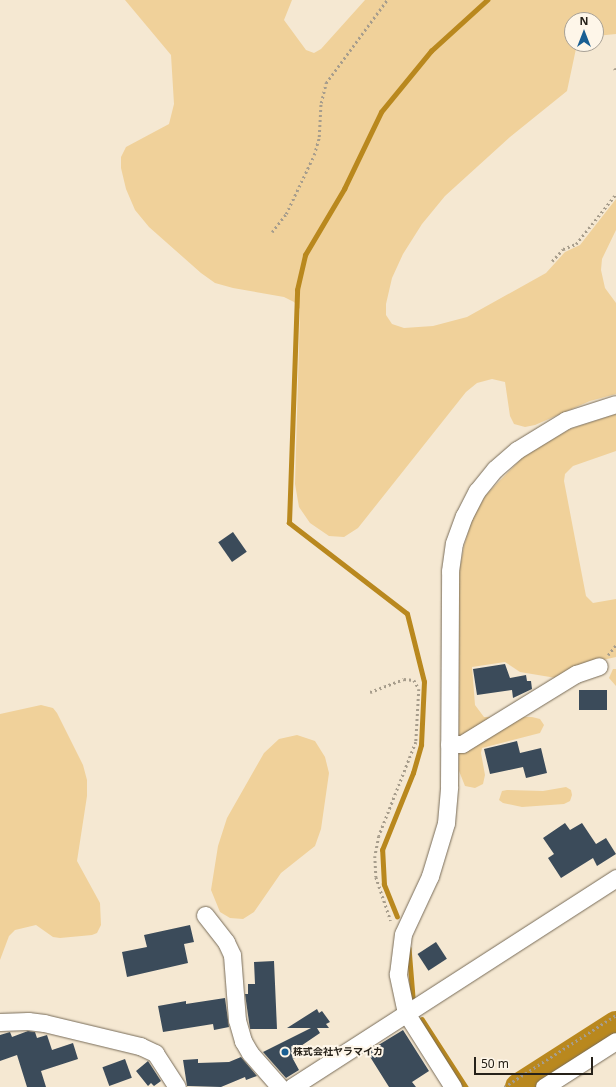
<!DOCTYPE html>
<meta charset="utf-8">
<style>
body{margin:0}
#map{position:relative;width:616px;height:1087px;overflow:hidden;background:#f5e8d2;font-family:"Noto Sans","Noto Sans JP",sans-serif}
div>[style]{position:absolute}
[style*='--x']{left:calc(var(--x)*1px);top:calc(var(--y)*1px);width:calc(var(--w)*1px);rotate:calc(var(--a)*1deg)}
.green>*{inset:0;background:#f0d19a}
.stream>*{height:4.5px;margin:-2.25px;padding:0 2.25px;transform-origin:2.25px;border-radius:2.25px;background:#b9881e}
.river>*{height:28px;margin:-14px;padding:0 14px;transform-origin:14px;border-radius:14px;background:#b9881e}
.building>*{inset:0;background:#3b4b5a;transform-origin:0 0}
.path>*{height:2.5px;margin-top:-1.25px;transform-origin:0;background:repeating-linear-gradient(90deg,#a79d8c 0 2px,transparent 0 5px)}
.roads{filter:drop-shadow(0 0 1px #786c59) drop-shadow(0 0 1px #786c59)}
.minor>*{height:17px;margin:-8.5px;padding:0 8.5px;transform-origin:8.5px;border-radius:8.5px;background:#fff}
.dots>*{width:11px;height:11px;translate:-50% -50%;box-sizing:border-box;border:2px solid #fef6e9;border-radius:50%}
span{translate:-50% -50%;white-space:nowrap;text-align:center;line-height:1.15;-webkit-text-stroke:4px #fef6e9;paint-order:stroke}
.poi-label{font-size:10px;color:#262119;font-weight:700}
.left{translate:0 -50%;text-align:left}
.north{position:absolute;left:564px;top:12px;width:40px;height:40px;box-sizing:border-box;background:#fef6e9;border:1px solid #a8a196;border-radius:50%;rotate:0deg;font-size:11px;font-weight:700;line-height:16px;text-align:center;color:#262119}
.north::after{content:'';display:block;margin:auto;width:14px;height:18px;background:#1a5f93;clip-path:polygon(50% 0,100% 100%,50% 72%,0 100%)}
.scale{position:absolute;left:474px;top:1057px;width:119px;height:18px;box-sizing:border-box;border:2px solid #262119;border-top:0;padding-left:5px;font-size:12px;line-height:14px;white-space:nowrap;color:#262119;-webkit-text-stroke:3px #fef6e9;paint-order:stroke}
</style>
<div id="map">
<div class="green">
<div style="clip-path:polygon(125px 0,292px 0,284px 20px,306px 50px,314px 53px,321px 49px,365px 0,616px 0,616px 34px,596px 36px,596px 20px,572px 20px,572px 44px,577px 44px,567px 91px,510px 137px,445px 196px,422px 224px,403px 254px,392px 278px,386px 304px,386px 315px,392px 324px,404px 328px,433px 326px,467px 317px,546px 273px,565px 252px,580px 245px,616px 199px,616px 230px,602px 259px,601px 270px,605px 288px,616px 303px,616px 394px,590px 401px,535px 425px,525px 427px,514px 424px,510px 416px,505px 382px,492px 379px,477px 383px,466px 392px,358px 528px,344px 537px,329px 536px,310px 523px,299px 507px,295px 484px,300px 309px,294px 302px,284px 297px,233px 288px,215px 283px,201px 273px,149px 227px,135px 210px,126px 189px,121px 168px,121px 157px,126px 147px,169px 124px,174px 104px,171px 55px)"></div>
<div style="clip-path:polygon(616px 414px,616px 451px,573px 466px,565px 474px,564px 481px,586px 596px,593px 603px,616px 599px,616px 657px,598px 661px,556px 678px,520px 672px,505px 662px,472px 667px,475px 705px,484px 717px,532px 717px,540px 719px,544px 725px,540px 733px,482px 748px,481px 753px,485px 775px,483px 784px,475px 788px,465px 786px,459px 771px,459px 573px,464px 546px,472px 520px,485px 496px,523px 457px,570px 429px)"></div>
<div style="clip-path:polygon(613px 669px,616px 669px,616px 686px,609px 678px)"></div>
<div style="clip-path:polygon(41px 705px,53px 708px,57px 713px,83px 765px,87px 780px,87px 796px,77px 861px,100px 903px,101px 925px,97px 933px,92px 935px,60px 938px,53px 937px,36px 925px,15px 930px,9px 936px,0 960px,0 714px)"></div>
<div style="clip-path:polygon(297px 735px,315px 741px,325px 757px,329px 773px,321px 829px,315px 846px,281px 873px,254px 912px,243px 919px,230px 918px,220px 912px,211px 890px,218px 846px,227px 818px,264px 753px,279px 739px)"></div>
<div style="clip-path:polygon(566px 787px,571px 790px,572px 795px,570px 801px,564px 804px,522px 807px,503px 803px,499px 800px,502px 791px,507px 790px,543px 791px)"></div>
</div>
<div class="stream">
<div style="--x:397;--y:917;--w:35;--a:-112"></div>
<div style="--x:384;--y:885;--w:35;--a:-93"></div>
<div style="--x:382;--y:850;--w:83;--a:-68.1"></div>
<div style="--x:413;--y:773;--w:29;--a:-74"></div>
<div style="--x:421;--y:745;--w:63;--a:-87.3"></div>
<div style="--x:424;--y:682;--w:70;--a:-104"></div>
<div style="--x:407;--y:614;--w:149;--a:-142.4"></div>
<div style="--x:289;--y:523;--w:233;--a:-88"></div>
<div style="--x:297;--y:290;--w:36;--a:-77"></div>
<div style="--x:305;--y:255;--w:77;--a:-59.4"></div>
<div style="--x:344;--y:189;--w:85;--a:-64.3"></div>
<div style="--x:381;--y:112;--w:79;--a:-50.7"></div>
<div style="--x:431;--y:51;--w:76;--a:-42.3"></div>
<div style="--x:409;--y:948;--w:49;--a:85.3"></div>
<div style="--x:422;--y:1019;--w:81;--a:57.1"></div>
</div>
<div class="river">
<div style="--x:519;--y:1087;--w:115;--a:-32.6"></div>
</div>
<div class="building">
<div style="left:233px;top:532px;width:24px;height:18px;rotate:55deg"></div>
<div style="clip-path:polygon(505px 664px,510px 678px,526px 675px,527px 681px,531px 681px,532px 689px,513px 698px,512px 690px,477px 695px,473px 669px)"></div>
<div style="left:579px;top:690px;width:28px;height:20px"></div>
<div style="clip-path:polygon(517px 741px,520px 753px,541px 748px,547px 773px,526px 778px,523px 767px,490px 774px,484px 749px)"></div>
<div style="clip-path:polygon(565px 823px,570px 830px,582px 823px,596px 844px,606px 838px,616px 854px,597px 866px,593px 858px,561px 878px,548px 858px,554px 854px,543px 838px)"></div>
<div style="clip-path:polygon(190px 925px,194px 942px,184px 944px,188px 963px,127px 977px,122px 952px,147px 947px,144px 935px)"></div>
<div style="left:436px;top:942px;width:20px;height:22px;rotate:57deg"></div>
<div style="clip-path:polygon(274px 961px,277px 1029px,250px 1029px,245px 994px,248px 994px,248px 984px,255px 984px,254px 962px)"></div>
<div style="clip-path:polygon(225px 998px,229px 1027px,214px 1030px,213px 1024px,163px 1032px,158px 1006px,186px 1001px,186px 1004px)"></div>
<div style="clip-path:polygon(317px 1009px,319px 1013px,322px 1011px,330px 1022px,326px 1024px,329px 1028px,317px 1028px,320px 1033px,295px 1050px,298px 1056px,293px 1059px,299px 1070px,286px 1078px,263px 1052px,311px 1028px,287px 1028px)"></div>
<div style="clip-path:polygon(403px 1030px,429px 1071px,412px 1082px,416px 1087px,389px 1087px,367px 1052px)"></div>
<div style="clip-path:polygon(28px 1031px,35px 1032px,37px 1038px,47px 1035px,52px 1050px,73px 1043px,78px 1059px,41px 1071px,46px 1087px,27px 1087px,17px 1055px,0 1061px,0 1035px,10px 1032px,12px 1037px)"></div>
<div style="clip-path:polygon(241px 1057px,257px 1076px,246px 1080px,245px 1077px,221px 1087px,187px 1086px,183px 1060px,198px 1059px,198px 1063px,229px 1062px)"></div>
<div style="left:125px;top:1059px;width:20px;height:24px;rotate:70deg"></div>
<div style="clip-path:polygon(148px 1061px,161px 1081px,154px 1086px,151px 1083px,148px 1086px,136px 1071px)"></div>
</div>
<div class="path">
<div style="--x:615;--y:68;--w:4;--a:76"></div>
<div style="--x:272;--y:232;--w:23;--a:-52"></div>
<div style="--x:286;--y:214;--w:65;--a:-64.6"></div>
<div style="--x:314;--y:155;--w:19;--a:-74"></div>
<div style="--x:319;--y:137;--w:34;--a:-87"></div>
<div style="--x:321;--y:103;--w:21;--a:-76"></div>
<div style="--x:326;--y:83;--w:103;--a:-53.7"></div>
<div style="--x:552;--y:261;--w:16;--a:-47"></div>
<div style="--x:563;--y:249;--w:14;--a:-21"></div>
<div style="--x:576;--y:244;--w:64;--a:-51.3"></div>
<div style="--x:608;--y:655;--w:13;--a:-51"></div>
<div style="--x:370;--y:692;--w:36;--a:-21"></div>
<div style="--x:404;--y:679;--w:10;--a:6"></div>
<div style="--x:414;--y:680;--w:10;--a:61"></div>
<div style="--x:419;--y:689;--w:53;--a:93.2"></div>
<div style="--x:416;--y:742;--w:101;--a:111.5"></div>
<div style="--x:379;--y:836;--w:20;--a:101"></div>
<div style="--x:375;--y:856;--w:21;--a:87"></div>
<div style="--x:376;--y:877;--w:46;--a:71.2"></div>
<div style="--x:504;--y:1087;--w:133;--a:-32.7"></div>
</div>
<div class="roads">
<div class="minor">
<div style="--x:449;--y:744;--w:13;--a:0"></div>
<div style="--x:462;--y:744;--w:134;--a:-31.6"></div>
<div style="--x:576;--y:674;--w:24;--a:-19"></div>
<div style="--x:205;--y:915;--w:34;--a:52"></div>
<div style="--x:226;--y:942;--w:14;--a:65"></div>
<div style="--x:232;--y:955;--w:65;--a:85.6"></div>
<div style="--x:237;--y:1020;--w:22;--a:74"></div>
<div style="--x:243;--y:1041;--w:14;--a:60"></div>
<div style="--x:250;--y:1053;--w:45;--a:48.6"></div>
<div style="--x:0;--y:1022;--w:28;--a:-2"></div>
<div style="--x:28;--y:1021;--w:16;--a:7"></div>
<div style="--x:44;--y:1023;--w:99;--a:13.5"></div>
<div style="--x:140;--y:1046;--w:17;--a:25"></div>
<div style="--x:155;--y:1053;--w:40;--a:57.1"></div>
<div style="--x:292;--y:1087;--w:386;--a:-32.8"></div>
<div style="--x:453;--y:1087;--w:88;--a:-122.4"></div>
<div style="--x:406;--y:1013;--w:40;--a:-102"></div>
<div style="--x:398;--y:974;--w:40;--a:-82.9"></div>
<div style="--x:403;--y:934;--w:64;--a:-65"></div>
<div style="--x:430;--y:876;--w:55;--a:-73.2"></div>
<div style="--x:446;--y:823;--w:37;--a:-85"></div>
<div style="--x:449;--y:786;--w:215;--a:-89.7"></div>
<div style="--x:450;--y:571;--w:28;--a:-82"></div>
<div style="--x:454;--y:543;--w:29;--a:-70"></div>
<div style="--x:464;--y:516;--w:28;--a:-63"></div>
<div style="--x:477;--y:491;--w:28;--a:-51"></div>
<div style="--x:495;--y:469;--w:29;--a:-41"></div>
<div style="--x:517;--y:450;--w:57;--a:-31.5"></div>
<div style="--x:566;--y:420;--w:52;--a:-17.7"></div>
<div style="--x:544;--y:1087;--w:85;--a:-32.6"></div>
</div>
</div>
<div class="dots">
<div style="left:285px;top:1052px;background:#1a5f93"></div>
</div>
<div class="poi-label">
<span class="left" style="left:293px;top:1052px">株式会社ヤラマイカ</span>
</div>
<div class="north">N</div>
<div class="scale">50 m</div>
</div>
